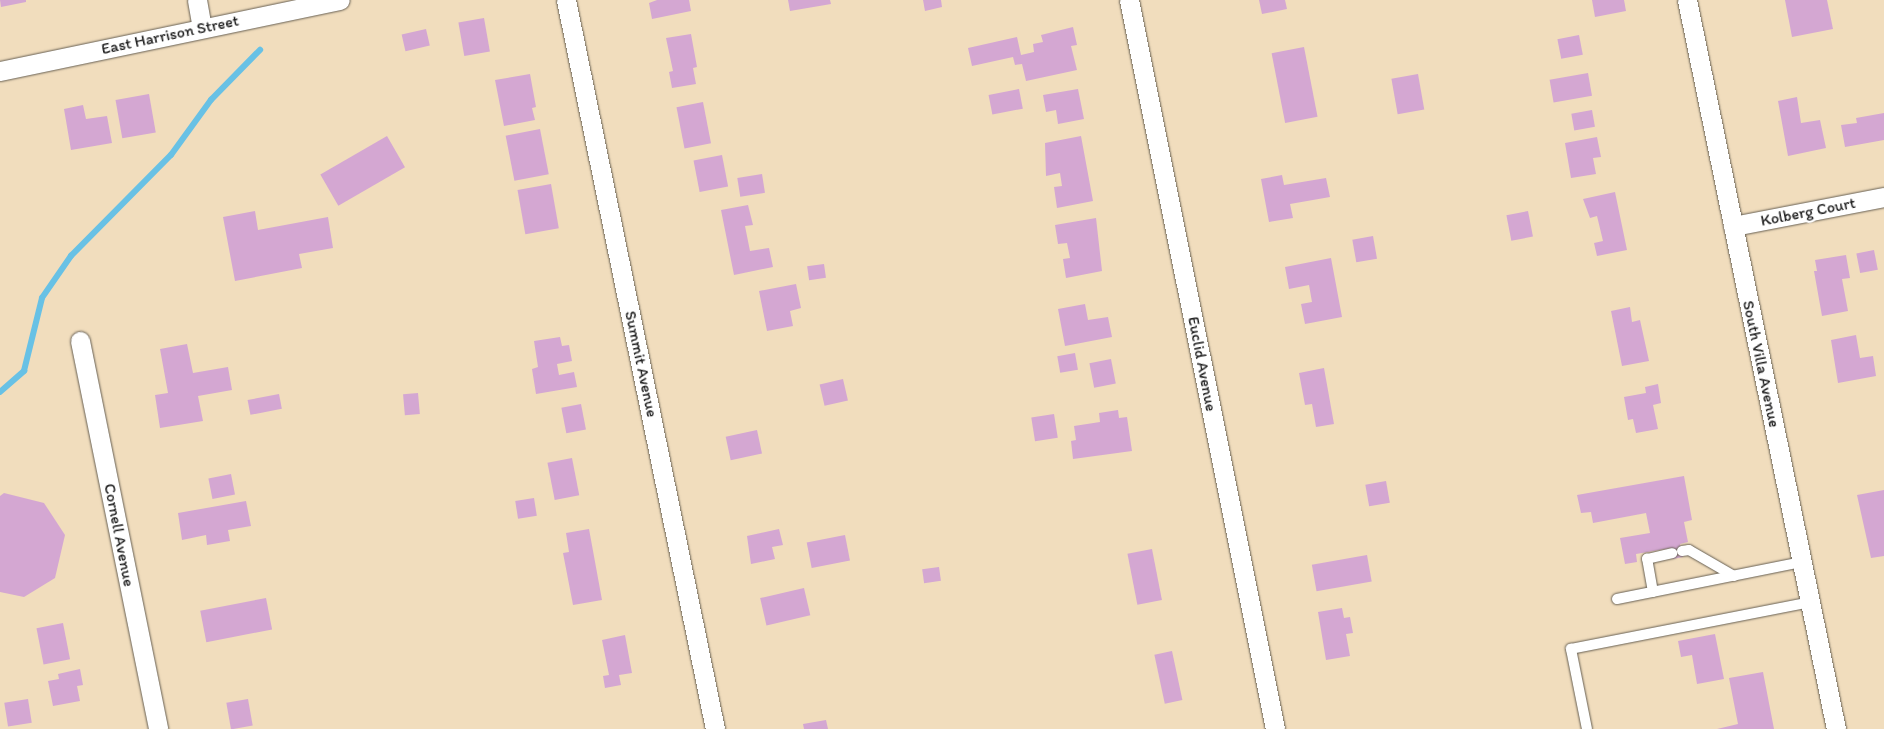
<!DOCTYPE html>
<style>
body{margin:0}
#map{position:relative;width:1884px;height:729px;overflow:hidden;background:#f1ddbd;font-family:Itim,sans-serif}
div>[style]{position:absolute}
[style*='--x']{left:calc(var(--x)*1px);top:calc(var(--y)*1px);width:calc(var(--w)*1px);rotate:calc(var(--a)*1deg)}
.stream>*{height:5.5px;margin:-2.75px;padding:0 2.75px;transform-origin:2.75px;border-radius:2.75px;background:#68c1e5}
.building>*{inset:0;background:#d4a7d2;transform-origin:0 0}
.roads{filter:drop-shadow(0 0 1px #676054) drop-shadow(0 0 1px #676054)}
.lane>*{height:10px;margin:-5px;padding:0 5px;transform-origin:5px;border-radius:5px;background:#fff}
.street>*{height:19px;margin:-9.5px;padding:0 9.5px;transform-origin:9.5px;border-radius:9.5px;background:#fff}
span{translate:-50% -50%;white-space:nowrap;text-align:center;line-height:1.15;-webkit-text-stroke:4.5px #fff;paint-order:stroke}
.street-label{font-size:16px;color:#1c1c1c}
</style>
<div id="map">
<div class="stream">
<div style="--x:0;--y:392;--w:32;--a:-41"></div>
<div style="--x:24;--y:371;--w:75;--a:-76.1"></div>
<div style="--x:42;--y:298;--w:51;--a:-55.4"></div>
<div style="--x:71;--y:256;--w:142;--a:-45.3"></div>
<div style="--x:171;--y:155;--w:68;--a:-54"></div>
<div style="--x:211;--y:100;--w:70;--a:-45.6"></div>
</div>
<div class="building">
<div style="clip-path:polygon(0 0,26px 0,26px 2px,1px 7px)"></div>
<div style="clip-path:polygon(657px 0,689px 0,691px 11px,652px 19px,649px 3px)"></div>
<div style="clip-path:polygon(788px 0,830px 0,831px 4px,790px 11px)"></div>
<div style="clip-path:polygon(923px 0,941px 0,942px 7px,925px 11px)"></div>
<div style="clip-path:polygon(1259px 0,1285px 0,1287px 9px,1262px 14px)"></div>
<div style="clip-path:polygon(1592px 0,1624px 0,1626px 11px,1595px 17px)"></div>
<div style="clip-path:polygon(1785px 0,1827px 0,1833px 29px,1792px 37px)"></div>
<div style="left:484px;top:18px;width:34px;height:26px;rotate:80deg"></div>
<div style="clip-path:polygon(1073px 27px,1077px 45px,1071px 46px,1077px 70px,1026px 81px,1022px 64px,1015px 65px,1013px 57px,972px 66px,968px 48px,1017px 37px,1021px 55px,1034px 52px,1033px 44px,1043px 42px,1041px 35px)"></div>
<div style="left:426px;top:29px;width:17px;height:25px;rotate:77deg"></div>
<div style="clip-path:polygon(691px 34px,697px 67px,693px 68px,696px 84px,672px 88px,669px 72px,673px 71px,666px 38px)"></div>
<div style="left:1579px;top:35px;width:20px;height:22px;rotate:79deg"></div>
<div style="left:1304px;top:47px;width:71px;height:33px;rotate:79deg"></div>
<div style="left:1588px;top:73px;width:23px;height:39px;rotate:80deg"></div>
<div style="clip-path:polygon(530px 74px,536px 107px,532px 108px,535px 120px,504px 126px,495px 80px)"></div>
<div style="left:1418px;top:74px;width:36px;height:27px;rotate:80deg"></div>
<div style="left:1019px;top:89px;width:20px;height:31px;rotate:79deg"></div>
<div style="clip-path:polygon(1078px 89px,1084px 119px,1058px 124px,1056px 110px,1046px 112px,1043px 95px)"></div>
<div style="left:149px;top:94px;width:39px;height:34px;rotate:80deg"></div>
<div style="clip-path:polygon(1797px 97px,1801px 123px,1820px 120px,1826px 148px,1788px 156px,1778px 101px)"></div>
<div style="left:703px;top:102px;width:42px;height:27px;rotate:79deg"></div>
<div style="clip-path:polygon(83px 105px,86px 119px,107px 116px,112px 143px,71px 150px,64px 109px)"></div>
<div style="left:1592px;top:110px;width:17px;height:21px;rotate:80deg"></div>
<div style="clip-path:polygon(1884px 113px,1884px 140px,1845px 147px,1841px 125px,1857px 123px,1856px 118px)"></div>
<div style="left:540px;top:129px;width:46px;height:35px;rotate:79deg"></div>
<div style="left:387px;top:136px;width:36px;height:77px;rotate:60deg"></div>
<div style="clip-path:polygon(1081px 136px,1093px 201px,1057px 208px,1054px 187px,1062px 186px,1060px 173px,1046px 176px,1045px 143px)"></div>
<div style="clip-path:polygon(1597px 137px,1601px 157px,1593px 158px,1596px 174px,1571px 178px,1565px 143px)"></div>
<div style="left:722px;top:155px;width:32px;height:29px;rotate:79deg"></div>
<div style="left:762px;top:174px;width:19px;height:25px;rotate:81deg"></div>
<div style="clip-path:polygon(1282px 175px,1284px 185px,1326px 178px,1330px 197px,1290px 204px,1293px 218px,1269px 222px,1261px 179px)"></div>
<div style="left:551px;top:184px;width:45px;height:34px;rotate:80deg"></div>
<div style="clip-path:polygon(1615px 192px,1627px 250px,1597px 256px,1594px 243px,1603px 241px,1597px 216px,1590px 218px,1583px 199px)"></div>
<div style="clip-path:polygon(748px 205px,753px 225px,745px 226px,750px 251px,769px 248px,773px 267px,734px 275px,721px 210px)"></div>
<div style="clip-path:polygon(255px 211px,258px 230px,328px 217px,333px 248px,299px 254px,302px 268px,235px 281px,223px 217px)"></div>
<div style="left:1528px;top:211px;width:26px;height:22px;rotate:79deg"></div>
<div style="clip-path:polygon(1096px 218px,1102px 271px,1066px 278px,1063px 259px,1070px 258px,1067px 243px,1058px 244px,1055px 225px)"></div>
<div style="left:1373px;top:236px;width:23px;height:21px;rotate:80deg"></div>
<div style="left:1874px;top:250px;width:20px;height:18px;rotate:79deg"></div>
<div style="clip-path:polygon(1846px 255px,1850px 278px,1842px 279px,1848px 311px,1822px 316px,1814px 271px,1817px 271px,1815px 260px)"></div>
<div style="clip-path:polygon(1331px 258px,1342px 317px,1305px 324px,1301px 304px,1312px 302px,1309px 285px,1289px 289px,1285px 267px)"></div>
<div style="left:824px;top:264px;width:14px;height:17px;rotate:82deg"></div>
<div style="clip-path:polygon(796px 284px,801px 308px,790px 311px,793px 326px,767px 331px,759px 291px)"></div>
<div style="clip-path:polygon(1085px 304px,1088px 320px,1108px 317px,1112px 337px,1065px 346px,1058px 309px)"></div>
<div style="clip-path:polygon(1630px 307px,1632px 322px,1640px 320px,1649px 361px,1622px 366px,1611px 311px)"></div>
<div style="clip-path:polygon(1856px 335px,1860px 358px,1873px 356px,1876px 376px,1838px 383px,1831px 340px)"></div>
<div style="clip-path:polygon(560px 337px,562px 346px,569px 345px,572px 361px,557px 364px,559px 375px,574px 372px,577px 387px,536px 394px,532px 369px,538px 367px,534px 341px)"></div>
<div style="clip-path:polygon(187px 344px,193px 373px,228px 367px,232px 390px,198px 396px,203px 421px,160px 428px,155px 395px,168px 393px,160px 349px)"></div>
<div style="left:1075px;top:353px;width:17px;height:18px;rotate:80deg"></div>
<div style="left:1111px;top:359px;width:25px;height:22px;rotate:79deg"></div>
<div style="clip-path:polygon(1324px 368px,1334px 424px,1316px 427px,1312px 404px,1305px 405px,1299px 373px)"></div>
<div style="left:843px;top:379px;width:22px;height:24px;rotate:77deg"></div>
<div style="clip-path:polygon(1658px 384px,1661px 403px,1653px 405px,1658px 429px,1636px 433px,1633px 419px,1628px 420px,1624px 397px,1646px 393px,1645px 387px)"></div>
<div style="left:418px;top:393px;width:21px;height:15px;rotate:85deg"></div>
<div style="left:279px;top:394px;width:15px;height:32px;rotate:79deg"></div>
<div style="left:581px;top:404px;width:26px;height:20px;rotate:79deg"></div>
<div style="clip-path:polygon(1118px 410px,1119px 418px,1127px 417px,1132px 451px,1073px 459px,1071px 441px,1076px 440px,1074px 426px,1100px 422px,1099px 413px)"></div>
<div style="left:1054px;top:414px;width:24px;height:23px;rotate:81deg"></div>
<div style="left:757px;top:430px;width:24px;height:32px;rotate:78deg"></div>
<div style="left:572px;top:458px;width:38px;height:25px;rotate:79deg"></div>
<div style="left:231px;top:474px;width:21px;height:23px;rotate:79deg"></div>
<div style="clip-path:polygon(1684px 476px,1692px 520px,1684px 522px,1688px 542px,1680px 544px,1683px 557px,1673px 559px,1671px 548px,1636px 554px,1637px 562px,1625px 564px,1620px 538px,1650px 533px,1646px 513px,1593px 523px,1591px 512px,1581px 513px,1577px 495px)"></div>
<div style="left:1386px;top:481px;width:22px;height:21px;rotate:80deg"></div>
<div style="clip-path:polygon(1884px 490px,1884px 556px,1871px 558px,1857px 495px)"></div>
<div style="clip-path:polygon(4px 493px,44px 503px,65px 535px,55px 578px,24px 597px,0 592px,0 496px)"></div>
<div style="left:534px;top:498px;width:18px;height:19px;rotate:81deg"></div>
<div style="clip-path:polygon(246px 501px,251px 526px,228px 530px,230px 541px,207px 545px,206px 535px,182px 540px,178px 513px)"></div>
<div style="clip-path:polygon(589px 529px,602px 600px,573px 605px,563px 553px,569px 552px,566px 533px)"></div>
<div style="clip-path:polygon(779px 529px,783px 545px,772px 547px,775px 559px,751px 564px,747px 536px)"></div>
<div style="left:845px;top:535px;width:26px;height:39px;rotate:79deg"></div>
<div style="left:1152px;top:549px;width:52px;height:25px;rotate:79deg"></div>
<div style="left:1367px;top:555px;width:27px;height:56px;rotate:80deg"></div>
<div style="left:939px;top:567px;width:14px;height:17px;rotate:82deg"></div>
<div style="left:804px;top:588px;width:28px;height:45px;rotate:77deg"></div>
<div style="left:266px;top:598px;width:32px;height:67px;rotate:79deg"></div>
<div style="clip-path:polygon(1342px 608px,1344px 618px,1350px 617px,1353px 633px,1346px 634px,1350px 656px,1326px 660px,1318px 612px)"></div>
<div style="left:63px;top:623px;width:37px;height:27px;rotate:79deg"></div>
<div style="clip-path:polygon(1715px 634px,1724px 679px,1697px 684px,1692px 655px,1681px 657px,1678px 641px)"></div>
<div style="clip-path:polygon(625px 635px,632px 673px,619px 675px,621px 685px,605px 688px,603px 676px,609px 675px,602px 640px)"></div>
<div style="left:1172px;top:651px;width:50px;height:18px;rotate:78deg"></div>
<div style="clip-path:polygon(80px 669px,83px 685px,77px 686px,80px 701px,53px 706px,48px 681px,59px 679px,58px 674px)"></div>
<div style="clip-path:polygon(1763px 672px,1774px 729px,1717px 729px,1738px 724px,1729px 678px)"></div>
<div style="left:28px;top:699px;width:24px;height:24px;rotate:81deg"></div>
<div style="left:248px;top:699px;width:27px;height:22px;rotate:80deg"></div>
<div style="clip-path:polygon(826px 720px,828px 729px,804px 729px,803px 724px)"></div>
</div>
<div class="roads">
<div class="lane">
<div style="--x:1682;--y:551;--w:7;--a:-8"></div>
<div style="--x:1689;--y:550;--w:52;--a:30"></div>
<div style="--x:1653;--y:592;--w:34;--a:-100"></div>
<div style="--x:1647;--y:559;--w:26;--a:-13"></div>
<div style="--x:1617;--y:599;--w:189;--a:-11.3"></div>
<div style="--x:1587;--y:729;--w:82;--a:-101.3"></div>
<div style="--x:1571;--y:649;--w:244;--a:-11.1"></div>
</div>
<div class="street">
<div style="--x:197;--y:0;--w:28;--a:80"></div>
<div style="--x:566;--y:0;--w:744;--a:78.45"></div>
<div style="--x:1129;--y:0;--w:743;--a:78.67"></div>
<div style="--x:1687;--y:0;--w:744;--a:78.45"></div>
<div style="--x:0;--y:71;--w:347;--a:-11.8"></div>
<div style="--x:1733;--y:226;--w:154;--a:-10.9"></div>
<div style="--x:80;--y:341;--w:396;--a:78.6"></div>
</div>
</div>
<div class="street-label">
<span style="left:170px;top:35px;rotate:-12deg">East Harrison Street</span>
<span style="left:1808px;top:212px;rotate:-11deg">Kolberg Court</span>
<span style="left:641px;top:364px;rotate:78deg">Summit Avenue</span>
<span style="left:1202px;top:364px;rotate:79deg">Euclid Avenue</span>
<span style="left:1761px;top:364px;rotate:78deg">South Villa Avenue</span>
<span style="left:119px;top:535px;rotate:79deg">Cornell Avenue</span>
</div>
</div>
